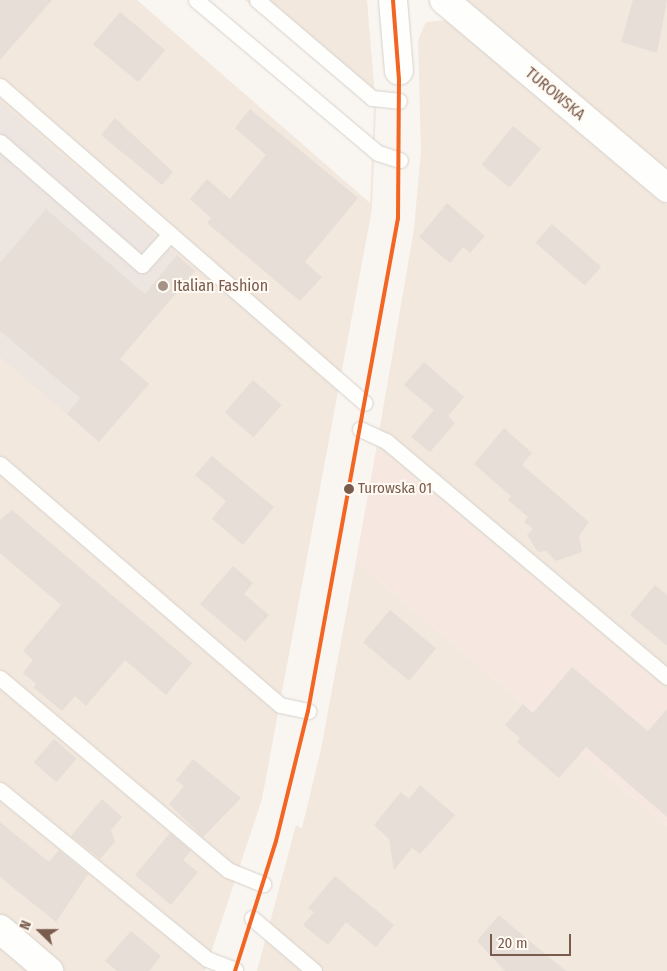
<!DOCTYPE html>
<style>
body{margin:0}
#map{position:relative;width:667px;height:971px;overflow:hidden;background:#f9f5f0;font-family:"Fira Sans Condensed",sans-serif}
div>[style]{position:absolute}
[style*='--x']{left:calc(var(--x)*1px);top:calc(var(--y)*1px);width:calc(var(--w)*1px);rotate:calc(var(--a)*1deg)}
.residential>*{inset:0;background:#f2e8de}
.commercial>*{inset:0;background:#f6e8e1}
.industrial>*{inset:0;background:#ede5e0}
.building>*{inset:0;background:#e6ded7;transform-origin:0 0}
.roads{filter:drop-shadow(0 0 1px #d7d1cb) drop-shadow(0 0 1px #d7d1cb)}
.lane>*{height:15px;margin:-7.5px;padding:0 7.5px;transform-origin:7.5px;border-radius:7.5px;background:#fefefd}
.street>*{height:28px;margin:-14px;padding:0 14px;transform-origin:14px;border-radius:14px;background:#fefefd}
.bus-1>*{height:4px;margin:-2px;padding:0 2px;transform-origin:2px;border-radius:2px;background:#f26522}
.dots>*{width:14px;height:14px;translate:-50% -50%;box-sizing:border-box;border:2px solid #fffaf3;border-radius:50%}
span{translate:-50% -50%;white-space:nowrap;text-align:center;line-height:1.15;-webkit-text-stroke:4px #fffaf3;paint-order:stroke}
.bus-label{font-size:15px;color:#7a5c4d}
.left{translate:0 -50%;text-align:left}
.street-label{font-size:16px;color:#7a5c4d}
.poi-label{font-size:16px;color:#7a5c4d}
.north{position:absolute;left:15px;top:906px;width:50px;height:50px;-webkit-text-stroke:4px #fffaf3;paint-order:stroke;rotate:292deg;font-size:14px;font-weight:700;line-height:20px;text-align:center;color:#7a5c4d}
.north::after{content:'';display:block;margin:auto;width:18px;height:22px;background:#7a5c4d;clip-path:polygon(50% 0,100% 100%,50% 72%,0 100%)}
.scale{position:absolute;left:490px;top:934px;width:81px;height:22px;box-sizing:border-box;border:2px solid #7a5c4d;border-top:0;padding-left:6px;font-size:15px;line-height:18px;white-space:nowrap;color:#7a5c4d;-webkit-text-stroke:4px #fffaf3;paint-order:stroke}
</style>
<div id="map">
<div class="residential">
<div style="clip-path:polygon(0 0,137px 0,370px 203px,374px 107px,245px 0,367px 0,376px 108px,372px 209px,262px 799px,205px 971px,0 971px)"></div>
<div style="clip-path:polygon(463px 0,667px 0,667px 175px)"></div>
<div style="clip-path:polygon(449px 20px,667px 205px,667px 691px,382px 451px,376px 450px,414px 229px,421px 151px,418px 40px,426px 22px)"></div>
<div style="clip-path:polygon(356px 561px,667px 826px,667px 971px,257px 971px,296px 825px,302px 828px,321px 749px)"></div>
</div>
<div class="commercial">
<div style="clip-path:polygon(376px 450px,382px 451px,667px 691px,667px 826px,356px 561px)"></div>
</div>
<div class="industrial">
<div style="clip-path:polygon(0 102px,195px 271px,67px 414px,0 357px)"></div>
</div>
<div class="building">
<div style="clip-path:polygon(0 0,52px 0,0 60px)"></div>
<div style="clip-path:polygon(633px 0,667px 0,657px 53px,621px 42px)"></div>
<div style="left:120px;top:12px;width:59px;height:42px;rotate:40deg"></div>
<div style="clip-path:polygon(250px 109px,358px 198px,305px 262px,322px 277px,300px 301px,207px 223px,211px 218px,190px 199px,207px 179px,230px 199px,266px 155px,235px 128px)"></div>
<div style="clip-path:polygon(115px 118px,173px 172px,162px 185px,101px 135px)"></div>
<div style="left:513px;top:126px;width:36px;height:50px;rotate:39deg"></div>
<div style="clip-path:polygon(447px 203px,485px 236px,470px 253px,463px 247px,450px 263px,419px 237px)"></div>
<div style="clip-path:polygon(46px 209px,145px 294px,177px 255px,195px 271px,120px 359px,149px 384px,99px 442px,67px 414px,80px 398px,0 331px,0 263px)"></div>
<div style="left:552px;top:224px;width:65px;height:25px;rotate:41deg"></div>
<div style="clip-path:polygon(424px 362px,464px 397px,448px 416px,455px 423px,430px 452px,411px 437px,434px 410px,404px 385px)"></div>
<div style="left:253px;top:380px;width:38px;height:43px;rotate:41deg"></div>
<div style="clip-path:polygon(504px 428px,532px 453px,522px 465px,589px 522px,579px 536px,582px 552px,556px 561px,546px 551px,538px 552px,527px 535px,533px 529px,524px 522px,528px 517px,508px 500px,511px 496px,474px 464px)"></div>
<div style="clip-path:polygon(212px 456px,274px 507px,243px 545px,212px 519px,226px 501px,195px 475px)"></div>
<div style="clip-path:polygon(12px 510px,192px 663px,166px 695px,125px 660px,86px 706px,75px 696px,62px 711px,33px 687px,36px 684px,23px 673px,33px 660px,23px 651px,61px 605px,0 553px,0 520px)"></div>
<div style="clip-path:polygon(233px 566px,253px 583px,244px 594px,269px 615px,245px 642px,200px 604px)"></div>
<div style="clip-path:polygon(655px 585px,667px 595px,667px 646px,630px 615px)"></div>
<div style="left:390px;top:610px;width:60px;height:42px;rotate:40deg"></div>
<div style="clip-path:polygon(572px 667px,648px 731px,667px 709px,667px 817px,586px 747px,559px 778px,517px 742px,520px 738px,505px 725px,523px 704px,533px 713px)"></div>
<div style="left:54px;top:739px;width:30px;height:31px;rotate:41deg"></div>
<div style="clip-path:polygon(193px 759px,241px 798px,203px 837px,169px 804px,184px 786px,176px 780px)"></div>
<div style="clip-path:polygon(420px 785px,455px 815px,420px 854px,412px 848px,394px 870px,389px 839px,374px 825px,401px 792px,409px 799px)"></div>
<div style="clip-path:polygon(102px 799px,122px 817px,111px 830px,115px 842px,100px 859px,71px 836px)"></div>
<div style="clip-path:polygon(0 822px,49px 862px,59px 850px,88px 874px,56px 922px,0 877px)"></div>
<div style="clip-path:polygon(170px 833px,191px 851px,183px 860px,198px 872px,171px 905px,135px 875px)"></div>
<div style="clip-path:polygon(335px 876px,394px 925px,376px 947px,346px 922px,328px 945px,303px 925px,314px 912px,308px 908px)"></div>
<div style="clip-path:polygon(499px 915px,526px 938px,566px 971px,505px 971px,477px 941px)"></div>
<div style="clip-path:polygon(131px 931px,161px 956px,149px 971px,117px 971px,105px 961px)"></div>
</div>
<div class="roads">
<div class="lane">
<div style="--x:196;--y:0;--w:238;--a:40.1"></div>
<div style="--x:378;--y:153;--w:23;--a:18"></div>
<div style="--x:257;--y:0;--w:151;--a:40.4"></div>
<div style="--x:372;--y:98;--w:27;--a:6"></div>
<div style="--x:0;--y:86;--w:483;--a:41"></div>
<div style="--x:0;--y:142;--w:188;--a:40.9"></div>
<div style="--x:142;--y:265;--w:42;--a:-47.9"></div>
<div style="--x:360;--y:429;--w:29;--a:25"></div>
<div style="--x:386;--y:441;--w:367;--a:40"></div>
<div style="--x:0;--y:464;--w:369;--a:40.7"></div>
<div style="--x:280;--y:705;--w:29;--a:12"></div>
<div style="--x:0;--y:678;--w:298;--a:40.1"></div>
<div style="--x:228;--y:870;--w:38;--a:22"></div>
<div style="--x:0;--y:790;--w:267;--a:39.2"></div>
<div style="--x:207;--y:959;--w:30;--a:21"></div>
<div style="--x:252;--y:918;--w:82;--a:40.5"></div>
</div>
<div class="street">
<div style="--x:393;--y:0;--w:71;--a:85.2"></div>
<div style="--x:444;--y:0;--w:292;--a:40.1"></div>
<div style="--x:0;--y:929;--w:65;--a:40.6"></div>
</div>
</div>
<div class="bus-1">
<div style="--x:235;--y:971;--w:136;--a:-72.5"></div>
<div style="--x:276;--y:841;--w:134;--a:-76.2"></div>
<div style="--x:308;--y:711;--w:501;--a:-79.65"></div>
<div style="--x:398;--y:218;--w:138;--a:-89.6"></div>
<div style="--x:399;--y:80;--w:80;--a:-94.3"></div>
</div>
<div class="dots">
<div style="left:163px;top:286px;background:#a69286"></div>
<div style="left:349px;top:489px;background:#7a5c4d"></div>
</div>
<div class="bus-label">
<span class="left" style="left:358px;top:489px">Turowska 01</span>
</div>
<div class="street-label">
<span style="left:555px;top:94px;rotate:40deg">TUROWSKA</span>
</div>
<div class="poi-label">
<span class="left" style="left:173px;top:286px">Italian Fashion</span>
</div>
<div class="north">N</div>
<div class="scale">20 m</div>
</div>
